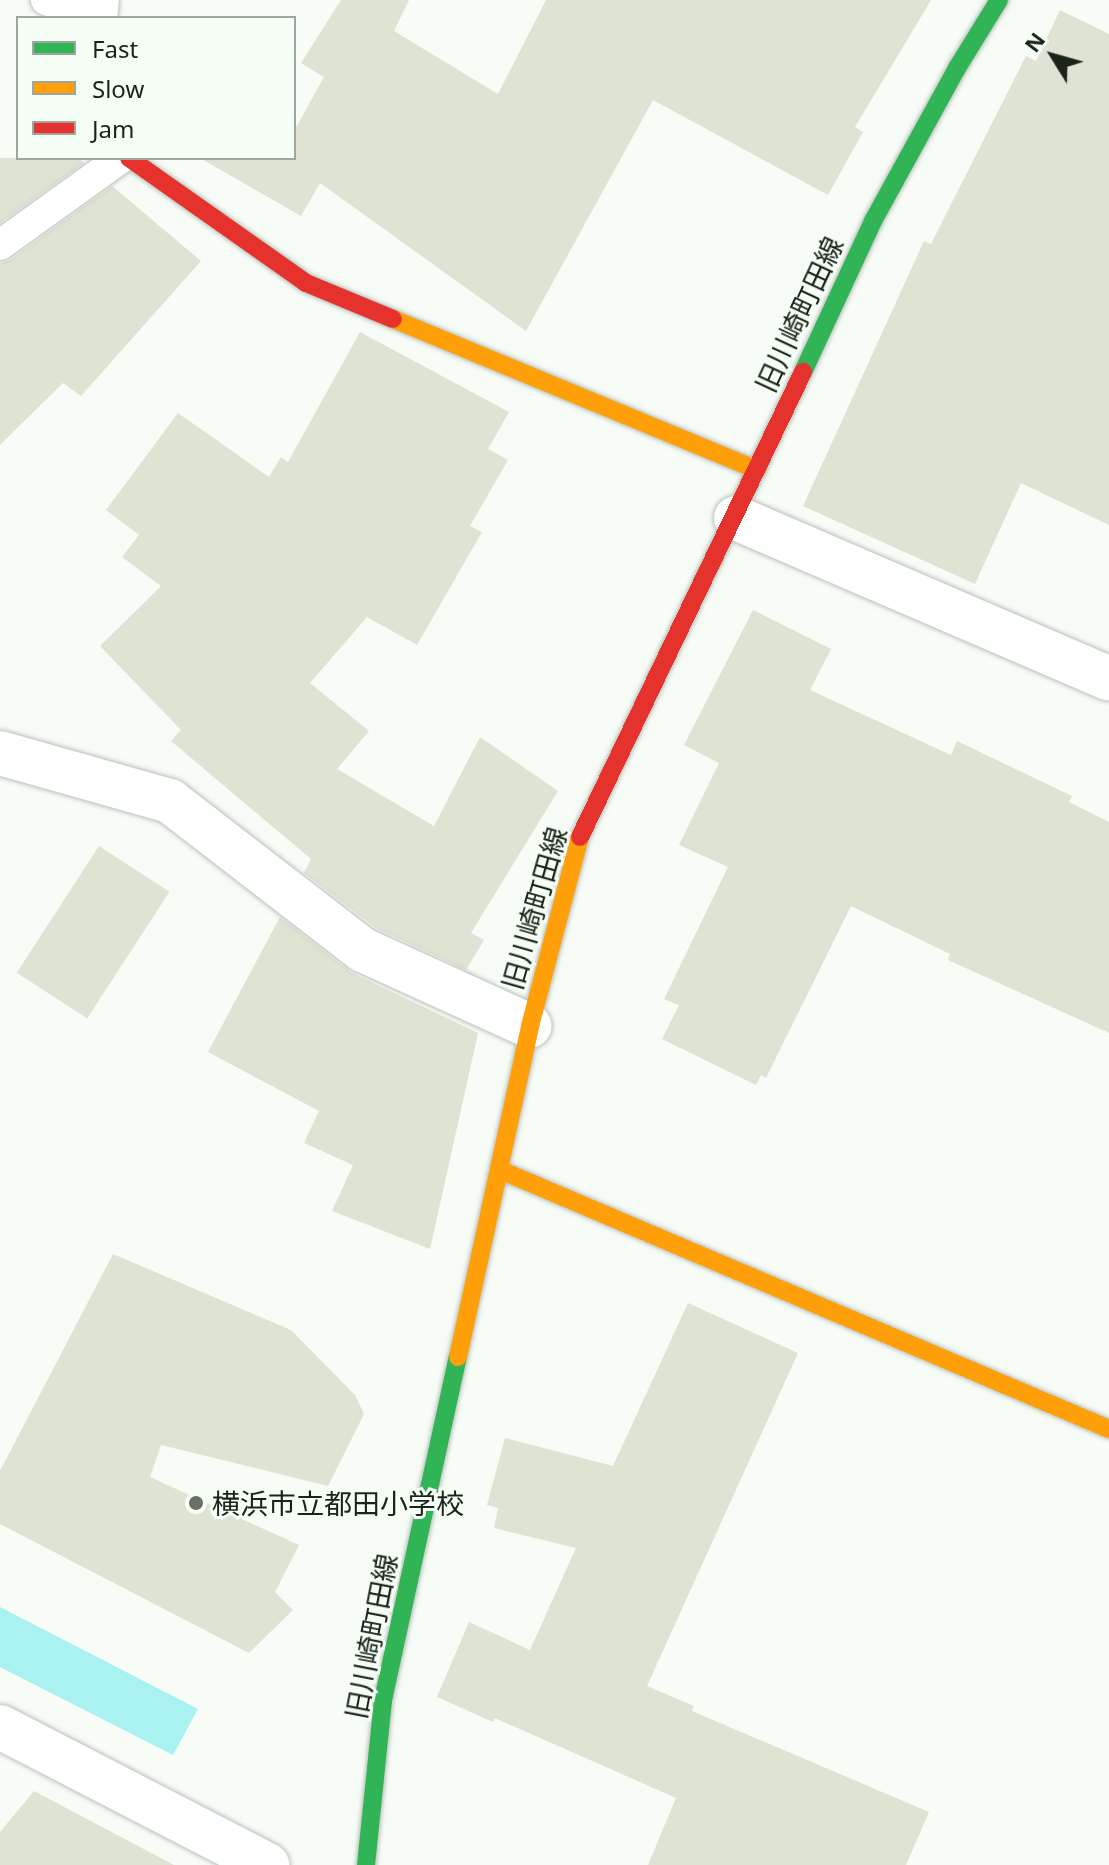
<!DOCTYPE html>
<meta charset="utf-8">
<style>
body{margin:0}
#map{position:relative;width:1109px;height:1865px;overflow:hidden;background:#f7fcf6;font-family:"Noto Sans","Noto Sans JP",sans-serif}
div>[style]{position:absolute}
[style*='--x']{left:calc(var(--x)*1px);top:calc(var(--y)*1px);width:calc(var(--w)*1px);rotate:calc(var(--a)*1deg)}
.water>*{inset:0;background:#aaf1f1}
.building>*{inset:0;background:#dfe3d3;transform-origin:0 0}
.roads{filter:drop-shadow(0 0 2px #bac1ba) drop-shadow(0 0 2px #bac1ba)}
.lane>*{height:30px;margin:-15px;padding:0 15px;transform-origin:15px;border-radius:15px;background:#fefffe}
.street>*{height:44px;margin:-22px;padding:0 22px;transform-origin:22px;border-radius:22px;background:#fefffe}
.fast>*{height:18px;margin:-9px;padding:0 9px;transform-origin:9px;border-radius:9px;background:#30b455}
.slow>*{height:18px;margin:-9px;padding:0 9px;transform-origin:9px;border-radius:9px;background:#ff9f0a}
.jam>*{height:18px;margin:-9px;padding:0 9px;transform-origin:9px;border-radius:9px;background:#e5322d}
.dots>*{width:22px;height:22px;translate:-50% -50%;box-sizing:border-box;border:4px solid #f5fef4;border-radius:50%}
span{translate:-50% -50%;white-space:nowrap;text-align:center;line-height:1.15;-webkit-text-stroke:6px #f5fef4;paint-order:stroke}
.street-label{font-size:28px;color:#1b241a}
.poi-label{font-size:28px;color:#1b241a}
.left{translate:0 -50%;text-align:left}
.legend{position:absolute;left:16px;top:16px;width:280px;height:144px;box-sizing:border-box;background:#f5fef4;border:2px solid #9ea79d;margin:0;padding:10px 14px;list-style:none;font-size:24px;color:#1b241a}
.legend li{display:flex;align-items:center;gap:16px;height:40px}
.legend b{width:40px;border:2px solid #9ea79d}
.north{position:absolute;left:1013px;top:16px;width:80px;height:80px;-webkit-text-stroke:6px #f5fef4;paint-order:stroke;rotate:307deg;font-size:22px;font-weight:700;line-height:32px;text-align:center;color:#1b241a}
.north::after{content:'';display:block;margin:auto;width:28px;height:36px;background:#1b241a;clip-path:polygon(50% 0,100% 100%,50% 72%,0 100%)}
</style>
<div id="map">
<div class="water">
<div style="clip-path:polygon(0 1607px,198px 1709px,173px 1755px,0 1667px)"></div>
</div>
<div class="building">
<div style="clip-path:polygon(341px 0,409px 0,394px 31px,498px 94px,546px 0,931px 0,855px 127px,863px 132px,828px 195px,653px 100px,526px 331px,320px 183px,301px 216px,200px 158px,294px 158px,294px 131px,324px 77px,301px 63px)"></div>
<div style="clip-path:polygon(1060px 10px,1109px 34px,1109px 525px,1021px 483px,975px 584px,803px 506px,924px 241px,931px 244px,1026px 56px,1036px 61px)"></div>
<div style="clip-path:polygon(0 158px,78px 158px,84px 163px,0 223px)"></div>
<div style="clip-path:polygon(112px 186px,201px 261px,81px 396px,63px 383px,0 445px,0 263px,10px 260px)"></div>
<div style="clip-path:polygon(360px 332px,509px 412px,488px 449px,508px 460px,470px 526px,482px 532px,417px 645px,367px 617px,310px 683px,369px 731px,337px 769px,434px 826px,480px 737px,558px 791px,471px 933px,484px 940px,466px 970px,376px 928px,304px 873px,311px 859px,171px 741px,181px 730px,100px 646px,161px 586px,122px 557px,139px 535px,106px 510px,178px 413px,269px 477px,281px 457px,288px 462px)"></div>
<div style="clip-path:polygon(753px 610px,831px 649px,810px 690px,951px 755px,957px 741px,1072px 796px,1069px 802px,1109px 822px,1109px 1033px,948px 960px,950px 954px,851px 906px,766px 1078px,761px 1075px,756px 1085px,662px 1039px,679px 1005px,664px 999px,728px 867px,679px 845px,719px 763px,684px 745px)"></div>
<div style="left:99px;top:846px;width:84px;height:151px;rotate:33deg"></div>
<div style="clip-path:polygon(280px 917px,352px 973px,478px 1033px,430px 1249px,332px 1211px,353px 1165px,304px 1143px,319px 1111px,208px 1052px)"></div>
<div style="clip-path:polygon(113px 1254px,291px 1330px,355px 1395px,364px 1414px,328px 1486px,161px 1445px,150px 1477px,299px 1545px,275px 1592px,293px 1610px,249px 1653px,0 1524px,0 1471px)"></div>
<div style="clip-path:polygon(688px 1303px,798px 1353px,647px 1686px,694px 1706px,692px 1711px,929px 1812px,906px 1865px,648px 1865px,676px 1798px,495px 1718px,493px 1722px,437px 1697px,469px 1622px,530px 1650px,576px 1548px,494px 1528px,498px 1508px,487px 1505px,505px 1438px,613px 1466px)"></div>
<div style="clip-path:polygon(34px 1791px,174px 1865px,0 1865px,0 1832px)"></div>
</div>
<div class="roads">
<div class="lane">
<div style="--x:46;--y:0;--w:52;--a:19.1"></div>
<div style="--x:0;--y:245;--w:149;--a:-35.7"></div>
</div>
<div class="street">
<div style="--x:95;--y:18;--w:18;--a:-84"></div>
<div style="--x:736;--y:518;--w:406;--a:23.3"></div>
<div style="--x:0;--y:753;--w:177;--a:15.8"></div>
<div style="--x:170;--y:801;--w:244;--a:37.7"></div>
<div style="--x:363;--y:950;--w:183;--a:24.5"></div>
<div style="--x:0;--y:1727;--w:301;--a:27.3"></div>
</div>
<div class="fast">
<div style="--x:803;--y:372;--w:166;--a:-65.1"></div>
<div style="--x:873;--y:221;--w:175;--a:-61.2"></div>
<div style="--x:957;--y:68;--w:80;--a:-58.3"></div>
<div style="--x:366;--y:1865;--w:166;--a:-84.1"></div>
<div style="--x:383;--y:1700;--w:351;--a:-77.7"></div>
</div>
<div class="slow">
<div style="--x:393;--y:319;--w:394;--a:22.5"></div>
<div style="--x:500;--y:1170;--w:662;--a:23.04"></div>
<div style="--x:458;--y:1357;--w:339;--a:-77.7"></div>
<div style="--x:530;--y:1026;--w:196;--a:-75.2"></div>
</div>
<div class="jam">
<div style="--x:129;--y:158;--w:217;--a:35.2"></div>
<div style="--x:306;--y:283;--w:94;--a:22.5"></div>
<div style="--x:580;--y:837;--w:516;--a:-64.38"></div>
</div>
</div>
<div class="dots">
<div style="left:196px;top:1503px;background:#687067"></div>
</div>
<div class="street-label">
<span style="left:799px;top:314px;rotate:-65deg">旧川崎町田線</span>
<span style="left:534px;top:908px;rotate:-74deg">旧川崎町田線</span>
<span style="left:371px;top:1636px;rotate:-79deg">旧川崎町田線</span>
</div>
<div class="poi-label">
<span class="left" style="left:212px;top:1503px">横浜市立都田小学校</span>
</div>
<ul class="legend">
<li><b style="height:10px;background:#30b455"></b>Fast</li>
<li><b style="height:10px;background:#ff9f0a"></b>Slow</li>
<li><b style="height:10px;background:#e5322d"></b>Jam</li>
</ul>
<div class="north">N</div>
</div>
